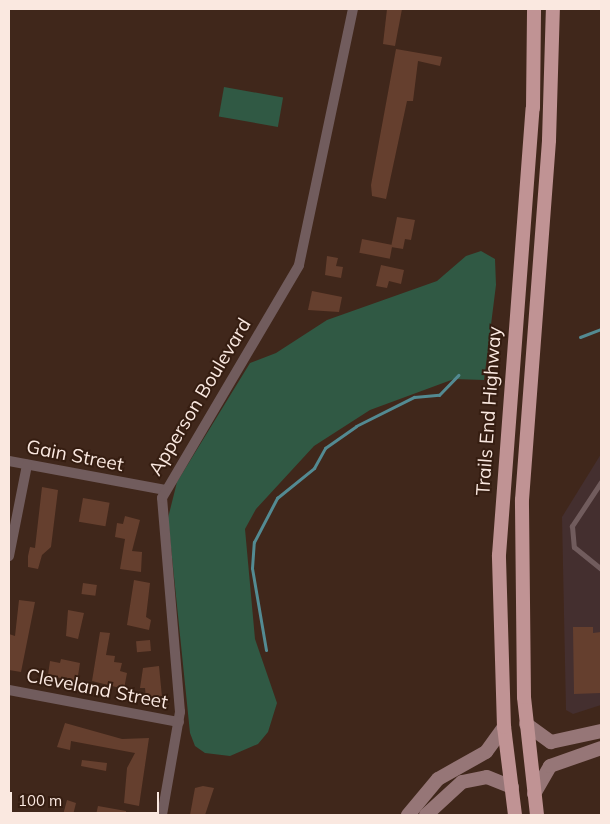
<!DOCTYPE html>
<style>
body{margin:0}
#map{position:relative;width:610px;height:824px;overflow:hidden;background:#40271b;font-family:Mulish,sans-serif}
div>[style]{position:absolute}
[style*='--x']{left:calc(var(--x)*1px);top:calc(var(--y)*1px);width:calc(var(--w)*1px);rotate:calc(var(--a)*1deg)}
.commercial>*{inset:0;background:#442f2f}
.green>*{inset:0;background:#305944;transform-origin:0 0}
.stream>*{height:3px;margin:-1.5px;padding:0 1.5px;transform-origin:1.5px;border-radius:1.5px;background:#538a92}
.building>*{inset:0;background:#653f2e;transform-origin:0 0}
.service>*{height:5px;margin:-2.5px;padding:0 2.5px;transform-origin:2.5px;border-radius:2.5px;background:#715c5d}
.minor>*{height:10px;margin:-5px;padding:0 5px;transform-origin:5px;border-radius:5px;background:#715c5d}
.secondary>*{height:14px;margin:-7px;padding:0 7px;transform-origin:7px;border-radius:7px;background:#967677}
.trunk>*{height:14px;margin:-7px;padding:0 7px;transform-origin:7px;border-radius:7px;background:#c09394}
span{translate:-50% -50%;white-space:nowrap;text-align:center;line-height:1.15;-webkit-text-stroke:4px #351d11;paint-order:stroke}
.street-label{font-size:19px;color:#fae8e0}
.frame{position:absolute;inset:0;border:10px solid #fae8e0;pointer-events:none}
.scale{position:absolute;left:10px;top:792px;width:149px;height:22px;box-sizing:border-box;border:2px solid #fae8e0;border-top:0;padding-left:6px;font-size:15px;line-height:18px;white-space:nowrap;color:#fae8e0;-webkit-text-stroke:4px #351d11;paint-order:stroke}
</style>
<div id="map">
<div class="commercial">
<div style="clip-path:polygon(601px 454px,601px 705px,573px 714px,566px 710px,562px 517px)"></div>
</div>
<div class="green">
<div style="left:224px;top:87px;width:60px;height:30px;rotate:10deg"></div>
<div style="clip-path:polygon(481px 251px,495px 259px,496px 285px,484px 380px,454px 379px,370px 410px,314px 446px,256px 509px,245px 529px,255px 639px,277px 703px,268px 732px,258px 744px,230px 756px,205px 753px,195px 746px,190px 733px,168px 518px,177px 482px,250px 363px,276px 353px,327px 320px,437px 281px,466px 256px)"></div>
</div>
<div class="stream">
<div style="--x:580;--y:337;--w:22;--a:-21"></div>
<div style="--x:266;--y:650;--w:83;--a:-99.7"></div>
<div style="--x:252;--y:568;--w:26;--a:-86"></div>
<div style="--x:254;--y:542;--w:50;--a:-62.4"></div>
<div style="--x:277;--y:498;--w:48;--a:-39"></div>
<div style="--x:314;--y:468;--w:23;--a:-61"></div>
<div style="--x:325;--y:448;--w:38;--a:-35"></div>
<div style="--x:356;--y:426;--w:65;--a:-26.6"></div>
<div style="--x:414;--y:397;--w:25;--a:-5"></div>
<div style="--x:439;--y:395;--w:28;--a:-46"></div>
</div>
<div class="building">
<div style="clip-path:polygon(387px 9px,402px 9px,395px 46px,383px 44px)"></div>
<div style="clip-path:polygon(396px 49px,442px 57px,440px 66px,418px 61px,413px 101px,407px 101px,386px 199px,372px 196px,371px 185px)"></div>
<div style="clip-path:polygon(397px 217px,415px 220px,411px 240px,405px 239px,403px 249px,391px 247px)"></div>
<div style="left:362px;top:239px;width:31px;height:14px;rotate:11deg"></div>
<div style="clip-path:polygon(327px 256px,338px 258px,336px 266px,343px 267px,341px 278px,325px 275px)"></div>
<div style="clip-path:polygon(381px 265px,404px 270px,401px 284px,389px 281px,387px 288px,376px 286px)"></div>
<div style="clip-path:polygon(312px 291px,342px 297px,339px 312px,308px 310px)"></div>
<div style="clip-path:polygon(42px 487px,58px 490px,51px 547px,42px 555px,38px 569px,28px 567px,28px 556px,30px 547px,35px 548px)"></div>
<div style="left:83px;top:498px;width:27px;height:24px;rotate:10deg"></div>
<div style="clip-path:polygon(125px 516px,140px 520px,132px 551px,142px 552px,141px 572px,120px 569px,125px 539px,115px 537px,117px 523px,123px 524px)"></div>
<div style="clip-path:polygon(134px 580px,150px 583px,146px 617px,151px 620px,149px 630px,127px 625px)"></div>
<div style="left:83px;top:583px;width:14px;height:11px;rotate:8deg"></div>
<div style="clip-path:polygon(19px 600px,35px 602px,21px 672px,9px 670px,9px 634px,15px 636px)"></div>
<div style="clip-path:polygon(68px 610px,84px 613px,78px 639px,66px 636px)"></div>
<div style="clip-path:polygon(573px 627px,593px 627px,593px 633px,601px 632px,601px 693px,574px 694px)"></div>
<div style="clip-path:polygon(100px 632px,110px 633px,106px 655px,115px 656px,114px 662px,122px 663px,120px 671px,127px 673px,124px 689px,92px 681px)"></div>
<div style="left:150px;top:640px;width:11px;height:14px;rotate:85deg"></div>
<div style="clip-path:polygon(61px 659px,80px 663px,77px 682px,48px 675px,50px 661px,60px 663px)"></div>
<div style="clip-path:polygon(159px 666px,162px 697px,146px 699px,145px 688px,140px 688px,143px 668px)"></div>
<div style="clip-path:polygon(65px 723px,122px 739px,149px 738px,139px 806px,124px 803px,127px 768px,135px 753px,71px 741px,70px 750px,57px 747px)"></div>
<div style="clip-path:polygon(82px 760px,107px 763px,106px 771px,81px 766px)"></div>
<div style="clip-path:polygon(203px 786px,214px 788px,205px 815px,190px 815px,195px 788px)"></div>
<div style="clip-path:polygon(67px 800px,76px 803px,73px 815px,63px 815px)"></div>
<div style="clip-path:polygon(98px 806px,126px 811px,126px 815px,96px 815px)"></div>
</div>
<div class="service">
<div style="--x:601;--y:482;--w:53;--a:123.4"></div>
<div style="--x:572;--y:526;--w:21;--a:85"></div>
<div style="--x:574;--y:547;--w:35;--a:39"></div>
</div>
<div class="minor">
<div style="--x:9;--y:461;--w:159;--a:10.5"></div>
<div style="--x:9;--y:556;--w:93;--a:-78.8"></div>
<div style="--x:9;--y:690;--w:173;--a:10.7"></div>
<div style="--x:162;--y:815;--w:105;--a:-80.1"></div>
<div style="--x:180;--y:712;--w:215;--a:-94.8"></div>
<div style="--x:162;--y:498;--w:270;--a:-59.5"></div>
<div style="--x:299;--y:265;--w:262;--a:-78.1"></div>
</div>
<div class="secondary">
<div style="--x:526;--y:724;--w:31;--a:36"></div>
<div style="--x:551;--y:742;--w:51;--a:-12.4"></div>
<div style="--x:534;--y:794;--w:32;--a:-60"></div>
<div style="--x:550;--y:766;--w:54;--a:-19.4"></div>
<div style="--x:408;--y:815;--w:47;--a:-50.2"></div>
<div style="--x:438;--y:779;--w:55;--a:-29.4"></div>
<div style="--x:486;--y:752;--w:31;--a:-54"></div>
<div style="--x:426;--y:815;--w:49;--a:-42.5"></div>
<div style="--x:462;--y:782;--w:25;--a:-11"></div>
<div style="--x:487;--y:777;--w:27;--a:22"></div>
</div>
<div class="trunk">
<div style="--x:515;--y:815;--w:89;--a:-97.1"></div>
<div style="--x:504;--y:727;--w:172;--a:-91.7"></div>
<div style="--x:499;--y:555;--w:448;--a:-85.7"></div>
<div style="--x:533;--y:108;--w:99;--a:-89.4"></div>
<div style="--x:537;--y:815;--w:119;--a:-96.3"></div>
<div style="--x:524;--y:697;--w:197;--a:-90.6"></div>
<div style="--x:522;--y:500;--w:361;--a:-85.7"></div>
<div style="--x:549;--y:140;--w:131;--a:-88.3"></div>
</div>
<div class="street-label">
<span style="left:200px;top:397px;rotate:-59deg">Apperson Boulevard</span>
<span style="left:489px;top:411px;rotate:-86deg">Trails End Highway</span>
<span style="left:75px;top:456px;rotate:11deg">Gain Street</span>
<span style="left:97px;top:689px;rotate:11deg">Cleveland Street</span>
</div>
<div class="frame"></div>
<div class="scale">100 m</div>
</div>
